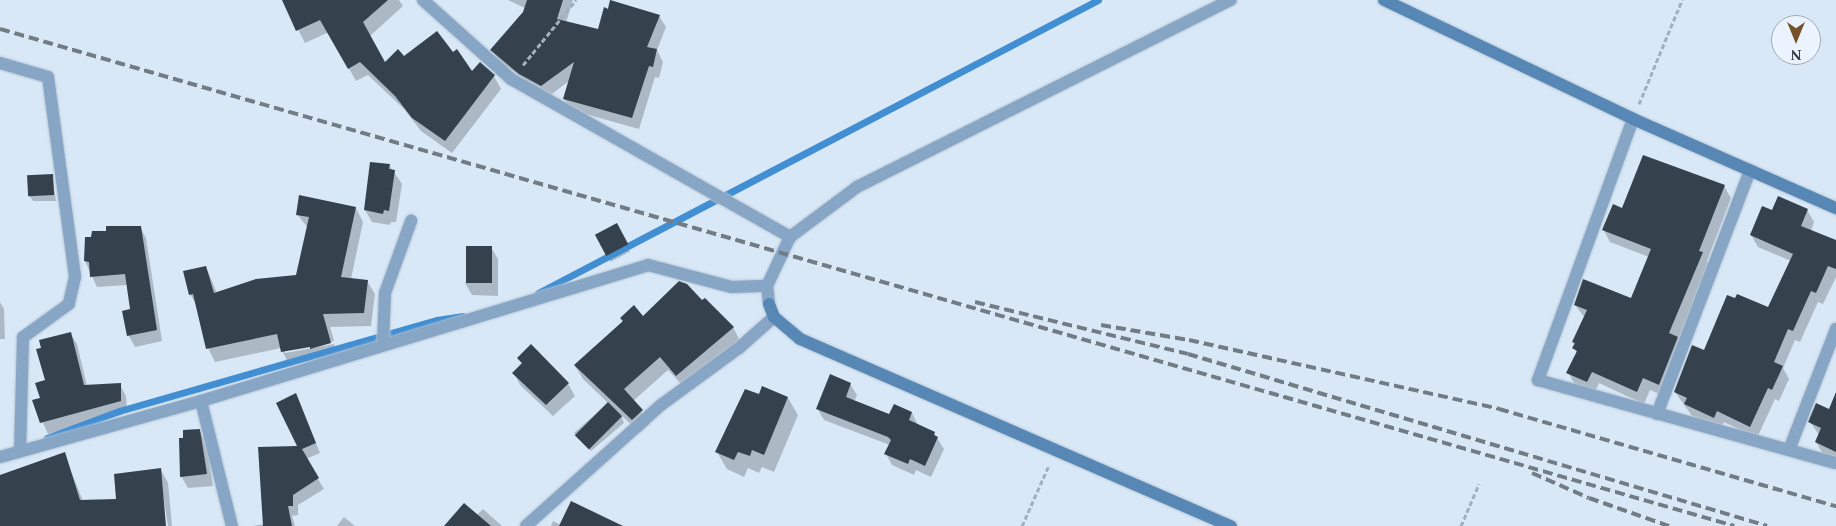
<!DOCTYPE html>
<style>
body{margin:0}
#map{position:relative;width:1836px;height:526px;overflow:hidden;background:#d8e8f7;font-family:Spectral,serif}
div>[style]{position:absolute}
[style*='--x']{left:calc(var(--x)*1px);top:calc(var(--y)*1px);width:calc(var(--w)*1px);rotate:calc(var(--a)*1deg)}
.shadow>*{inset:0;background:#0003;transform-origin:0 0}
.stream>*{height:7px;margin:-3.5px;padding:0 3.5px;transform-origin:3.5px;border-radius:3.5px;background:#428ed3}
.building>*{inset:0;background:#35414d;transform-origin:0 0}
.path>*{height:3px;margin-top:-1.5px;transform-origin:0;background:repeating-linear-gradient(90deg,#a3afbc 0 5px,transparent 0 7.5px)}
.roads{filter:drop-shadow(0 0 1px #b7c5d3) drop-shadow(0 0 1px #b7c5d3)}
.street>*{height:12px;margin:-6px;padding:0 6px;transform-origin:6px;border-radius:6px;background:#87a6c6}
.secondary>*{height:12px;margin:-6px;padding:0 6px;transform-origin:6px;border-radius:6px;background:#5787b5}
.rail>*{height:4px;margin-top:-2px;transform-origin:0;background:repeating-linear-gradient(90deg,#727c85 0 10px,transparent 0 15px)}
span{translate:-50% -50%;white-space:nowrap;text-align:center;line-height:1.15;-webkit-text-stroke:5px #ebf4fe;paint-order:stroke}
.north{position:absolute;left:1771px;top:15px;width:50px;height:50px;box-sizing:border-box;background:#ebf4fe;border:1px solid #a2aab2;border-radius:50%;rotate:180deg;font-size:14px;font-weight:700;line-height:20px;text-align:center;color:#353b41}
.north::after{content:'';display:block;margin:auto;width:18px;height:22px;background:#74522a;clip-path:polygon(50% 0,100% 100%,50% 72%,0 100%)}
</style>
<div id="map">
<div class="shadow">
<div style="clip-path:polygon(283px 0,399px 0,403px 6px,370px 36px,385px 63px,404px 57px,494px 76px,501px 89px,452px 153px,421px 131px,404px 109px,368px 75px,356px 81px,329px 32px,305px 43px)"></div>
<div style="clip-path:polygon(508px 0,573px 0,566px 23px,599px 30px,611px 0,659px 16px,666px 27px,657px 50px,663px 62px,659px 78px,655px 77px,639px 129px,571px 110px,564px 98px,569px 81px,548px 97px,499px 61px,492px 50px,527px 9px)"></div>
<div style="clip-path:polygon(389px 165px,402px 184px,396px 222px,391px 222px,390px 225px,372px 222px,365px 210px)"></div>
<div style="clip-path:polygon(52px 175px,56px 201px,33px 201px,29px 195px)"></div>
<div style="clip-path:polygon(1724px 186px,1731px 198px,1707px 261px,1709px 265px,1678px 340px,1684px 350px,1666px 397px,1650px 390px,1644px 404px,1599px 383px,1594px 394px,1575px 385px,1568px 372px,1577px 354px,1573px 342px,1585px 318px,1575px 305px,1632px 300px,1649px 257px,1610px 242px,1603px 229px,1623px 210px)"></div>
<div style="clip-path:polygon(356px 208px,363px 222px,351px 279px,367px 281px,375px 294px,371px 326px,330px 327px,334px 341px,285px 350px,285px 353px,334px 344px,338px 356px,289px 365px,281px 348px,215px 362px,208px 348px,197px 306px,190px 294px,206px 267px,217px 293px,297px 276px,308px 228px,297px 214px)"></div>
<div style="clip-path:polygon(1807px 210px,1814px 222px,1811px 231px,1836px 241px,1836px 277px,1823px 304px,1818px 302px,1800px 342px,1795px 340px,1783px 368px,1789px 379px,1779px 401px,1775px 399px,1757px 438px,1724px 422px,1721px 429px,1692px 416px,1675px 392px,1704px 352px,1768px 309px,1791px 261px,1758px 247px,1751px 235px,1773px 212px)"></div>
<div style="left:616px;top:225px;width:30px;height:22px;rotate:62deg"></div>
<div style="clip-path:polygon(140px 227px,146px 238px,162px 341px,135px 347px,129px 336px,124px 312px,131px 310px,127px 285px,97px 287px,85px 261px,93px 238px)"></div>
<div style="clip-path:polygon(491px 247px,498px 259px,498px 296px,472px 295px,465px 283px)"></div>
<div style="clip-path:polygon(0 302px,4px 309px,5px 339px,0 339px)"></div>
<div style="clip-path:polygon(702px 302px,733px 327px,740px 341px,685px 388px,668px 370px,633px 401px,650px 424px,640px 433px,621px 415px,624px 423px,591px 451px,574px 433px,608px 403px,583px 379px,575px 366px,623px 322px,621px 318px,643px 318px)"></div>
<div style="clip-path:polygon(70px 333px,77px 344px,87px 386px,120px 385px,126px 396px,127px 412px,48px 434px,33px 401px,42px 398px,47px 381px,43px 349px)"></div>
<div style="clip-path:polygon(531px 346px,568px 384px,575px 396px,553px 416px,520px 385px,514px 373px,522px 364px,518px 358px)"></div>
<div style="clip-path:polygon(850px 384px,857px 395px,854px 402px,890px 416px,894px 406px,912px 413px,918px 425px,934px 433px,944px 449px,931px 477px,916px 470px,914px 475px,892px 465px,886px 454px,890px 445px,824px 420px,817px 408px)"></div>
<div style="clip-path:polygon(296px 395px,320px 453px,306px 459px,324px 489px,298px 505px,298px 515px,292px 516px,295px 526px,253px 526px,264px 524px,299px 447px)"></div>
<div style="clip-path:polygon(760px 396px,788px 398px,798px 415px,774px 472px,762px 467px,759px 473px,748px 468px,744px 477px,727px 469px,717px 452px)"></div>
<div style="clip-path:polygon(1836px 413px,1836px 459px,1823px 454px,1816px 442px,1819px 435px,1810px 422px)"></div>
<div style="clip-path:polygon(199px 430px,206px 442px,213px 486px,188px 488px,181px 476px,180px 439px)"></div>
<div style="clip-path:polygon(64px 454px,83px 501px,118px 500px,161px 470px,168px 483px,172px 526px,168px 526px,161px 482px,165px 526px,0 526px,0 476px)"></div>
<div style="clip-path:polygon(483px 509px,502px 526px,453px 526px,477px 515px)"></div>
<div style="clip-path:polygon(344px 517px,355px 526px,337px 526px)"></div>
<div style="clip-path:polygon(553px 521px,561px 525px,608px 526px,551px 526px)"></div>
</div>
<div class="stream">
<div style="--x:538;--y:293;--w:632;--a:-27.62"></div>
<div style="--x:47;--y:438;--w:77;--a:-20.6"></div>
<div style="--x:119;--y:411;--w:331;--a:-16"></div>
<div style="--x:437;--y:320;--w:26;--a:-9"></div>
</div>
<div class="building">
<div style="clip-path:polygon(282px 0,388px 0,363px 22px,385px 62px,398px 49px,404px 56px,437px 31px,453px 52px,457px 49px,472px 71px,480px 62px,495px 75px,445px 141px,412px 118px,395px 96px,360px 62px,348px 69px,320px 20px,296px 31px)"></div>
<div style="clip-path:polygon(527px 0,563px 0,557px 19px,598px 29px,604px 7px,608px 9px,610px 0,660px 15px,647px 47px,657px 49px,653px 67px,649px 66px,632px 118px,563px 99px,574px 62px,541px 86px,519px 74px,490px 50px,523px 12px)"></div>
<div style="clip-path:polygon(1643px 155px,1725px 185px,1699px 251px,1703px 252px,1669px 333px,1678px 337px,1659px 385px,1643px 378px,1637px 392px,1592px 372px,1587px 382px,1566px 373px,1577px 351px,1572px 348px,1575px 343px,1572px 342px,1587px 310px,1574px 305px,1583px 279px,1631px 298px,1651px 249px,1602px 230px,1613px 204px,1622px 208px)"></div>
<div style="clip-path:polygon(370px 162px,390px 164px,389px 169px,395px 170px,389px 211px,384px 210px,383px 214px,364px 210px)"></div>
<div style="left:53px;top:174px;width:21px;height:26px;rotate:87deg"></div>
<div style="clip-path:polygon(299px 195px,356px 207px,341px 277px,368px 280px,364px 313px,323px 314px,331px 343px,310px 349px,310px 347px,281px 352px,277px 334px,206px 349px,193px 294px,189px 295px,183px 271px,206px 266px,214px 293px,256px 279px,296px 275px,309px 217px,296px 215px)"></div>
<div style="clip-path:polygon(1778px 196px,1808px 209px,1801px 226px,1836px 240px,1836px 269px,1828px 266px,1816px 293px,1811px 291px,1793px 331px,1788px 329px,1774px 362px,1783px 366px,1772px 390px,1768px 388px,1750px 427px,1717px 411px,1714px 418px,1684px 404px,1687px 398px,1674px 392px,1692px 345px,1704px 350px,1727px 295px,1735px 298px,1737px 294px,1768px 307px,1793px 254px,1750px 235px,1762px 206px,1772px 210px)"></div>
<div style="left:617px;top:223px;width:24px;height:25px;rotate:62deg"></div>
<div style="clip-path:polygon(106px 226px,141px 226px,157px 330px,127px 336px,122px 311px,130px 309px,125px 274px,90px 277px,89px 262px,84px 261px,85px 237px,91px 237px,92px 231px,106px 231px)"></div>
<div style="left:466px;top:246px;width:26px;height:37px"></div>
<div style="clip-path:polygon(679px 281px,687px 284px,702px 300px,705px 298px,734px 327px,676px 376px,660px 357px,624px 389px,643px 410px,632px 420px,574px 365px,623px 321px,620px 318px,634px 305px,643px 316px)"></div>
<div style="clip-path:polygon(71px 332px,84px 385px,121px 383px,121px 401px,40px 423px,32px 400px,40px 398px,35px 383px,45px 380px,36px 349px,41px 348px,39px 340px)"></div>
<div style="clip-path:polygon(531px 344px,569px 383px,546px 405px,512px 373px,522px 363px,517px 358px)"></div>
<div style="clip-path:polygon(830px 374px,851px 383px,846px 397px,889px 414px,894px 404px,912px 412px,909px 420px,935px 432px,934px 435px,938px 437px,925px 466px,910px 459px,908px 464px,884px 454px,891px 440px,888px 437px,816px 409px)"></div>
<div style="clip-path:polygon(762px 386px,788px 397px,764px 455px,752px 450px,750px 456px,738px 452px,734px 460px,715px 452px,745px 389px,759px 394px)"></div>
<div style="clip-path:polygon(1836px 392px,1836px 452px,1815px 442px,1821px 428px,1808px 422px,1816px 403px,1829px 409px)"></div>
<div style="clip-path:polygon(296px 393px,316px 443px,302px 449px,319px 478px,293px 495px,293px 506px,288px 506px,292px 526px,263px 526px,258px 447px,297px 446px,276px 403px)"></div>
<div style="left:608px;top:402px;width:20px;height:47px;rotate:45deg"></div>
<div style="clip-path:polygon(200px 429px,207px 474px,180px 477px,179px 438px,183px 438px,183px 430px)"></div>
<div style="clip-path:polygon(65px 452px,80px 500px,116px 499px,114px 474px,161px 468px,166px 526px,0 526px,0 475px)"></div>
<div style="clip-path:polygon(571px 501px,623px 526px,559px 526px)"></div>
<div style="clip-path:polygon(464px 503px,491px 526px,444px 526px)"></div>
</div>
<div class="path">
<div style="--x:523;--y:65;--w:84;--a:-50.8"></div>
<div style="--x:1639;--y:104;--w:113;--a:-67.5"></div>
<div style="--x:1022;--y:526;--w:67;--a:-66.1"></div>
<div style="--x:1461;--y:526;--w:46;--a:-66.8"></div>
</div>
<div class="roads">
<div class="street">
<div style="--x:423;--y:0;--w:118;--a:41.9"></div>
<div style="--x:511;--y:79;--w:321;--a:29.5"></div>
<div style="--x:0;--y:63;--w:50;--a:16.3"></div>
<div style="--x:48;--y:77;--w:202;--a:82.3"></div>
<div style="--x:75;--y:277;--w:28;--a:103"></div>
<div style="--x:69;--y:304;--w:57;--a:144.3"></div>
<div style="--x:23;--y:337;--w:114;--a:91.5"></div>
<div style="--x:1633;--y:119;--w:278;--a:110"></div>
<div style="--x:1538;--y:380;--w:309;--a:15.6"></div>
<div style="--x:769;--y:304;--w:18;--a:-96"></div>
<div style="--x:767;--y:286;--w:54;--a:-64.9"></div>
<div style="--x:790;--y:237;--w:84;--a:-36.7"></div>
<div style="--x:857;--y:187;--w:418;--a:-26.6"></div>
<div style="--x:383;--y:343;--w:50;--a:-87.7"></div>
<div style="--x:385;--y:293;--w:77;--a:-70.1"></div>
<div style="--x:201;--y:401;--w:129;--a:76.1"></div>
<div style="--x:1657;--y:414;--w:261;--a:-69.1"></div>
<div style="--x:1789;--y:450;--w:130;--a:-68.8"></div>
<div style="--x:0;--y:457;--w:209;--a:-15.6"></div>
<div style="--x:201;--y:401;--w:467;--a:-16.9"></div>
<div style="--x:648;--y:265;--w:87;--a:14.7"></div>
<div style="--x:732;--y:287;--w:35;--a:-2"></div>
<div style="--x:526;--y:526;--w:181;--a:-41.9"></div>
<div style="--x:661;--y:405;--w:97;--a:-36.2"></div>
<div style="--x:739;--y:348;--w:47;--a:-41.5"></div>
</div>
<div class="secondary">
<div style="--x:1384;--y:0;--w:276;--a:25.5"></div>
<div style="--x:1633;--y:119;--w:222;--a:23.7"></div>
<div style="--x:769;--y:304;--w:14;--a:69"></div>
<div style="--x:774;--y:317;--w:34;--a:40"></div>
<div style="--x:800;--y:339;--w:470;--a:23.5"></div>
</div>
</div>
<div class="rail">
<div style="--x:0;--y:29;--w:1804;--a:15.99"></div>
<div style="--x:975;--y:302;--w:219;--a:13.7"></div>
<div style="--x:1188;--y:354;--w:604;--a:16.54"></div>
<div style="--x:1101;--y:325;--w:89;--a:9.7"></div>
<div style="--x:1189;--y:340;--w:318;--a:12.5"></div>
<div style="--x:1499;--y:409;--w:351;--a:16.1"></div>
<div style="--x:1532;--y:473;--w:62;--a:23.7"></div>
<div style="--x:1589;--y:498;--w:85;--a:19.3"></div>
</div>
<div class="north">N</div>
</div>
